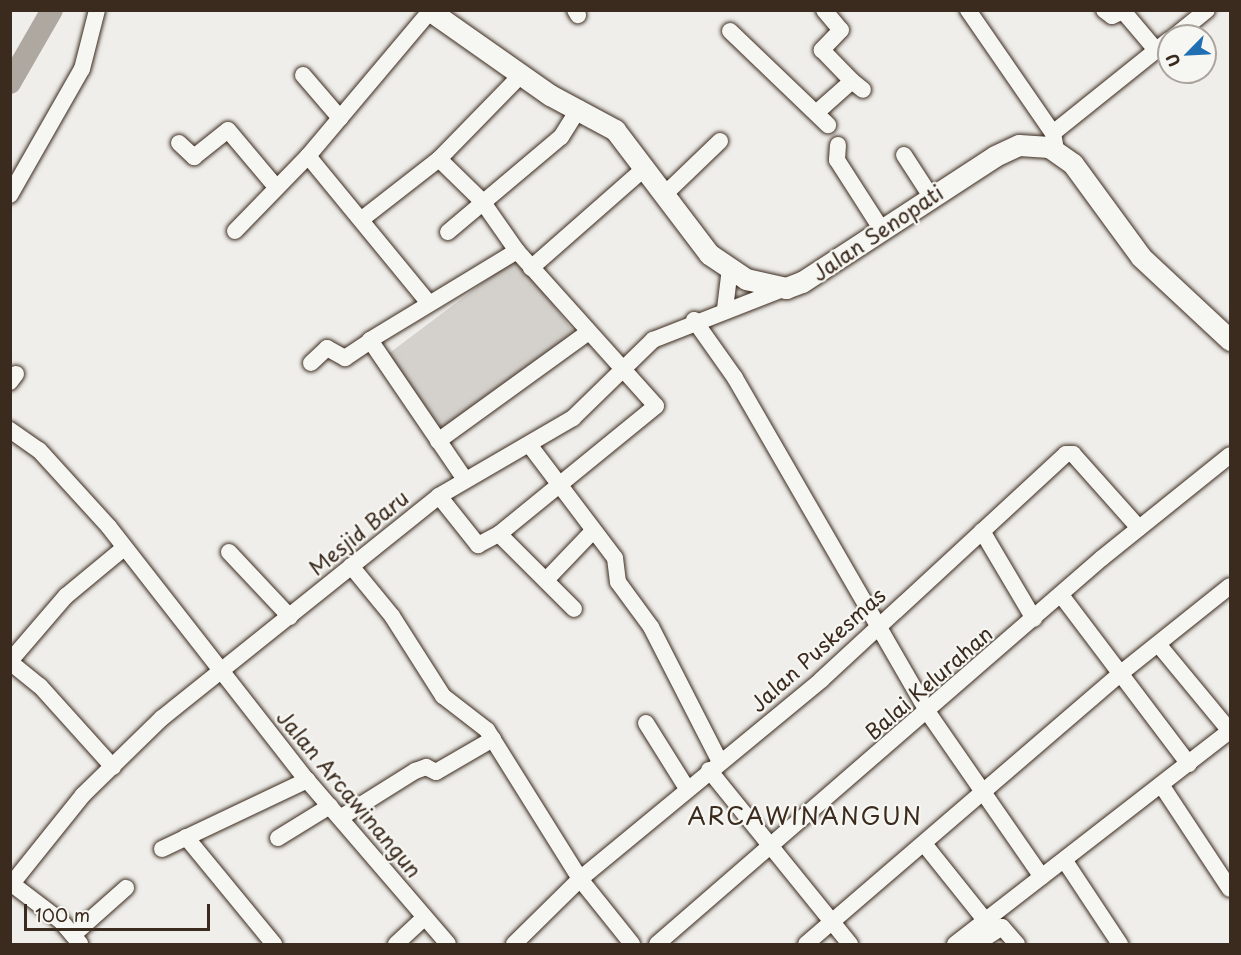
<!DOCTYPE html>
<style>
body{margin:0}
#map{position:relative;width:1241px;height:955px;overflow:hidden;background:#efeeea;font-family:"Playpen Sans",sans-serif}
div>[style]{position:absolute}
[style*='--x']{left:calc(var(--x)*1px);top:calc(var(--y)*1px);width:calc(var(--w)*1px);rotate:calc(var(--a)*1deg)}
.green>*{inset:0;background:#d4d1cc;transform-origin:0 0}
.river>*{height:22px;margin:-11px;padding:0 11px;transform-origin:11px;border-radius:11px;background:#afa8a1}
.roads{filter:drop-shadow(0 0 2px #3b2a1e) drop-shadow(0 0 2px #3b2a1e)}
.minor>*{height:16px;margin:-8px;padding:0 8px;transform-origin:8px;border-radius:8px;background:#f6f6f2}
.major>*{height:21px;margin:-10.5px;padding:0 10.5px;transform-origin:10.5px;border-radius:10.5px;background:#f6f6f2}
span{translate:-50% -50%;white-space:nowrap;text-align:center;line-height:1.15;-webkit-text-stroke:4.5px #f6f6f2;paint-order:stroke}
.street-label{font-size:21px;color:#3b2a1e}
.quarter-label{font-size:24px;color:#3b2a1e;letter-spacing:1.5px}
.frame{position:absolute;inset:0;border:12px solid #3b2a1e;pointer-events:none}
.north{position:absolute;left:1157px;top:24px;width:60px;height:60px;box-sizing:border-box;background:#f6f6f2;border:2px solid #aba49d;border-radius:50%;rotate:246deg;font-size:16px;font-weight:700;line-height:24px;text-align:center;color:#3b2a1e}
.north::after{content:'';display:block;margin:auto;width:21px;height:27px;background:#1f6fb2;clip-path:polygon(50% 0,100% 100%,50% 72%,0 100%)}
.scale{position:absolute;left:24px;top:904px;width:186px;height:27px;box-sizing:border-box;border:3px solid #3b2a1e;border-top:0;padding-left:8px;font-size:18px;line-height:21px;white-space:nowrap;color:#3b2a1e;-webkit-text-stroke:4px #f6f6f2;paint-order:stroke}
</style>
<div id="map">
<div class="green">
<div style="left:517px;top:257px;width:108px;height:168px;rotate:53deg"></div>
</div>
<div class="river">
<div style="--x:10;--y:83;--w:84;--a:-60.1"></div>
</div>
<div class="roads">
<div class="minor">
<div style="--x:575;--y:10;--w:6;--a:59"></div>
<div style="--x:824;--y:10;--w:26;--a:50"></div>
<div style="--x:841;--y:30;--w:28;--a:134"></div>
<div style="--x:822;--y:50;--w:43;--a:45.9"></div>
<div style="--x:968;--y:10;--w:150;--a:55.4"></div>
<div style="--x:1053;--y:133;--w:17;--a:80"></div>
<div style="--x:1104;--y:10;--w:10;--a:37"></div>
<div style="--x:1112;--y:16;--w:12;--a:-24"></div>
<div style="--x:1123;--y:11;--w:51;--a:49.8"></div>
<div style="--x:730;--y:31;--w:136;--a:43.8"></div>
<div style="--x:1175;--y:36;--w:41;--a:-39.1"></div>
<div style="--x:303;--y:75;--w:57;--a:49.3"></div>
<div style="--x:816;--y:113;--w:48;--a:-41.6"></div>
<div style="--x:852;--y:81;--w:14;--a:39"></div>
<div style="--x:1053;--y:133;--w:149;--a:-38.7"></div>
<div style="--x:179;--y:143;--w:21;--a:43"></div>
<div style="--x:194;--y:157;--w:43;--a:-38.5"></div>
<div style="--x:228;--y:130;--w:75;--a:49.9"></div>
<div style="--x:838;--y:145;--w:15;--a:94"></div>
<div style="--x:837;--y:160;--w:83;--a:57.3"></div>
<div style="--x:904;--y:155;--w:48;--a:57"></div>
<div style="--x:308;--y:156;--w:189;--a:50.6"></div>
<div style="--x:439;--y:159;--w:60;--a:44.3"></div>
<div style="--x:482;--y:201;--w:61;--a:55"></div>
<div style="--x:666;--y:193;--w:75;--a:-43.9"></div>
<div style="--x:10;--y:195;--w:145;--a:-60.3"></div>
<div style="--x:82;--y:69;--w:61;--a:-75.7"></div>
<div style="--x:362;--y:219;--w:98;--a:-37.9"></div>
<div style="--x:439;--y:159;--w:117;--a:-45.7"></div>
<div style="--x:235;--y:231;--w:105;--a:-45.8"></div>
<div style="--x:308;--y:156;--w:191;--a:-49.9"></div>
<div style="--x:448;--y:232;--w:148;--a:-40.1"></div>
<div style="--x:561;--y:137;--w:34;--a:-58"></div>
<div style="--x:531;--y:268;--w:153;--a:-41.3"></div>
<div style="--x:725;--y:309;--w:38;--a:-83"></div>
<div style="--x:694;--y:320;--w:71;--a:54.7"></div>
<div style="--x:735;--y:378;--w:388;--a:60"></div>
<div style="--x:929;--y:714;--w:198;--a:55.3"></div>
<div style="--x:311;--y:363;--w:22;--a:-43"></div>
<div style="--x:327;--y:348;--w:21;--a:29"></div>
<div style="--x:345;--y:358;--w:29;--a:-34"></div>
<div style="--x:10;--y:382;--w:10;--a:-53"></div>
<div style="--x:10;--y:430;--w:35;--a:35"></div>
<div style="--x:39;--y:450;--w:104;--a:47.7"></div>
<div style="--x:109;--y:527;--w:321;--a:52"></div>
<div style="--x:307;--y:780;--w:216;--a:49.3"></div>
<div style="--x:438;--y:441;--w:183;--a:-35.9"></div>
<div style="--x:531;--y:447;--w:139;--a:52.9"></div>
<div style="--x:615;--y:558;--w:24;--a:83"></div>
<div style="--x:618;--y:582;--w:56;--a:53.7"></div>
<div style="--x:651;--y:627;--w:152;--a:62.9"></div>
<div style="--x:464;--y:478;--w:167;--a:-124.3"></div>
<div style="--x:370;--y:340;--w:172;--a:-31.2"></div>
<div style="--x:517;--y:251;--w:208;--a:48.1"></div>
<div style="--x:656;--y:406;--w:203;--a:140.8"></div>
<div style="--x:439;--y:496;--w:63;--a:51.5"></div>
<div style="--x:478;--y:545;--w:24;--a:-28"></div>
<div style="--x:499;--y:534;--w:106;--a:45"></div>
<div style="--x:982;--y:531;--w:102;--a:59.4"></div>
<div style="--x:229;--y:552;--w:89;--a:46.8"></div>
<div style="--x:351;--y:566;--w:65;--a:50.6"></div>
<div style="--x:392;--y:616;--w:95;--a:57.5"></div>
<div style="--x:443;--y:696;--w:56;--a:37.7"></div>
<div style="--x:487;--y:730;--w:176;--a:58"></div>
<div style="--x:580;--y:879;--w:83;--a:51.3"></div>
<div style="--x:547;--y:579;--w:65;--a:-46.2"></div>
<div style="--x:1061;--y:595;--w:212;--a:52.9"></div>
<div style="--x:1158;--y:644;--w:113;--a:50.4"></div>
<div style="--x:10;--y:661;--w:86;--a:-49.3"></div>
<div style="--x:66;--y:596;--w:75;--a:-39.6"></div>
<div style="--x:10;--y:662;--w:38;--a:39"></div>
<div style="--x:40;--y:686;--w:109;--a:48"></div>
<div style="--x:646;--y:723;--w:75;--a:58"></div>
<div style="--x:709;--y:770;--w:224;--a:51"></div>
<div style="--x:1162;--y:786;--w:123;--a:56.6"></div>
<div style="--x:340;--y:818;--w:89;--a:-32.1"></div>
<div style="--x:415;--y:771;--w:12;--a:-20"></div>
<div style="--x:426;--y:767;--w:11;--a:27"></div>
<div style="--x:436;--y:772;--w:66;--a:-30.1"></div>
<div style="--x:186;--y:837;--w:139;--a:50.6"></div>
<div style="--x:278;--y:838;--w:61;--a:-31.6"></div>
<div style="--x:925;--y:845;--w:96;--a:51.3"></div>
<div style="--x:162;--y:849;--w:161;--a:-25.4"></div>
<div style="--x:1065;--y:861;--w:100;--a:56.5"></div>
<div style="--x:12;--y:884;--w:61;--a:37.1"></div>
<div style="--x:61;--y:921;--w:30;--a:50"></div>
<div style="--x:10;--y:886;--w:117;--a:-51.3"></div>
<div style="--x:83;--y:795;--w:110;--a:-44.3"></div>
<div style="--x:162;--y:718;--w:355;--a:-38.7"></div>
<div style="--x:439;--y:496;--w:155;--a:-30.2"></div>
<div style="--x:573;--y:418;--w:112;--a:-44.3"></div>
<div style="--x:653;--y:340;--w:143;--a:-21.4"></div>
<div style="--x:73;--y:935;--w:71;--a:-41.6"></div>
<div style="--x:396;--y:944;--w:38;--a:-43"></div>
<div style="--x:514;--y:944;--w:93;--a:-44.6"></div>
<div style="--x:580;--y:879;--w:313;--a:-39.5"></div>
<div style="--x:821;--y:680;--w:333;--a:-42.7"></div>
<div style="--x:1066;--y:454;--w:7;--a:0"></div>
<div style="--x:1073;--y:454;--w:99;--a:48.3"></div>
<div style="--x:657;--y:944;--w:589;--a:-40.94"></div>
<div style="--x:1102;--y:558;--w:164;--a:-38.8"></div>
<div style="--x:806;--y:944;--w:416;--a:-40.7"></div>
<div style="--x:1121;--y:673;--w:139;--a:-38.6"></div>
<div style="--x:955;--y:944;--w:348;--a:-37.8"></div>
<div style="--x:976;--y:944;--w:31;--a:-33"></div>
<div style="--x:1002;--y:927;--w:23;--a:49"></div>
</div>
<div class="major">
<div style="--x:429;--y:10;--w:148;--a:35.1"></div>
<div style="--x:550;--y:95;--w:74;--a:28.3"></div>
<div style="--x:615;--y:130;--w:156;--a:52.8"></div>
<div style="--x:709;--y:254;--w:45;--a:34"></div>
<div style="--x:746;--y:279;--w:41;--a:12.7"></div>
<div style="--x:786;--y:288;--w:17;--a:-21"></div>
<div style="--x:802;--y:282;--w:230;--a:-33.1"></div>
<div style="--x:995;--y:156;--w:26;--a:-25"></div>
<div style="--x:1019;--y:145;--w:30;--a:4"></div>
<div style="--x:1049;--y:147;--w:29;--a:35"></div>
<div style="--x:1073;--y:164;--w:115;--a:53.8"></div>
<div style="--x:1141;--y:257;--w:122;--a:43"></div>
</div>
</div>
<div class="street-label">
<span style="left:877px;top:232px;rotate:-34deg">Jalan Senopati</span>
<span style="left:358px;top:532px;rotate:-39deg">Mesjid Baru</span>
<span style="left:817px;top:649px;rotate:-42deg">Jalan Puskesmas</span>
<span style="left:928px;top:682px;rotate:-41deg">Balai Kelurahan</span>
<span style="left:350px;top:793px;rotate:50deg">Jalan Arcawinangun</span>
</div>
<div class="quarter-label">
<span style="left:805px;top:816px">ARCAWINANGUN</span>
</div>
<div class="frame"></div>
<div class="north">U</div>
<div class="scale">100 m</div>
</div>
